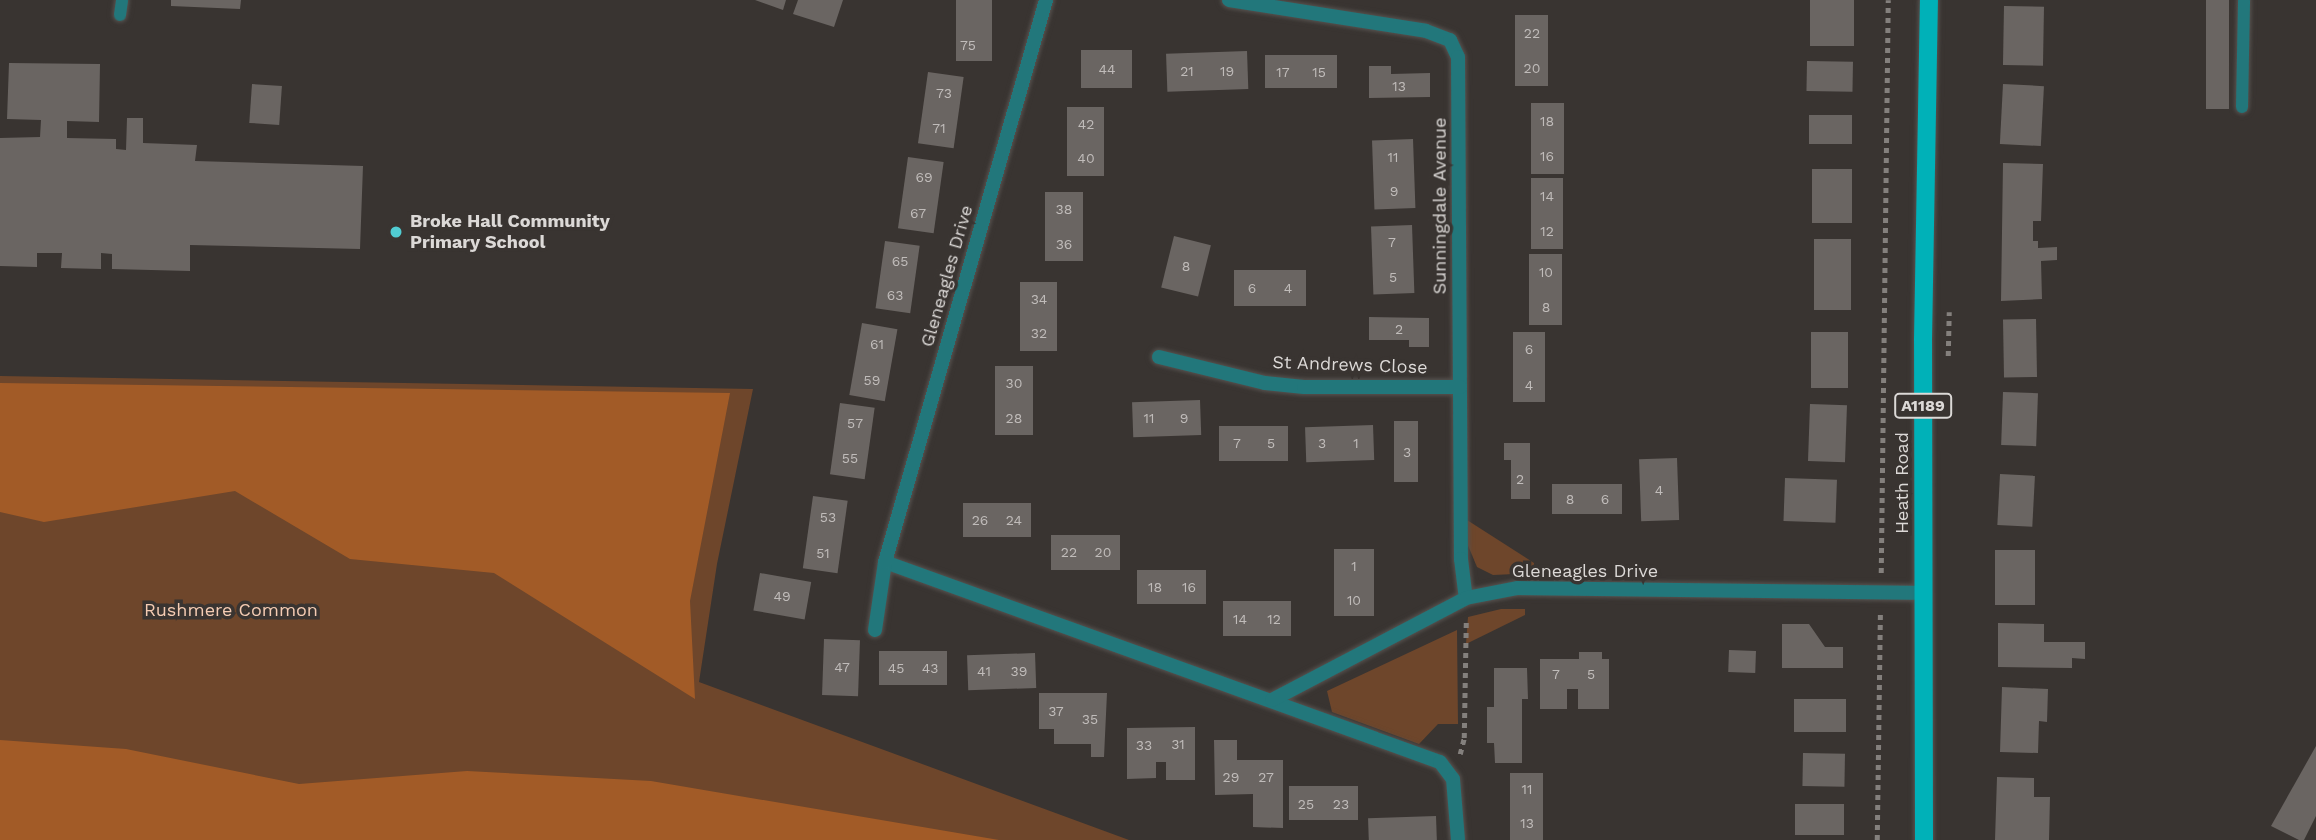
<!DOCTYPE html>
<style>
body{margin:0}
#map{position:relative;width:2316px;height:840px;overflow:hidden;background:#393431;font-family:"Work Sans",sans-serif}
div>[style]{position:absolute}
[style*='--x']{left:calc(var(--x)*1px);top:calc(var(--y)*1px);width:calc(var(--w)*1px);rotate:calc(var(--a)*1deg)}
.green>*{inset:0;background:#6e462b}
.forest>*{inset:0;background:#a25b27}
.building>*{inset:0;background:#6a6562;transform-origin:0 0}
.path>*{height:4.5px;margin-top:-2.25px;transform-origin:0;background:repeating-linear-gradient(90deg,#84807d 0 5px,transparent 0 10px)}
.roads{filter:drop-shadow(0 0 2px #56524f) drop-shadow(0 0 2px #56524f)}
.service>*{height:12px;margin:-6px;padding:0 6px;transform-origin:6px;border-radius:6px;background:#22777b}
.minor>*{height:14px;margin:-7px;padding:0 7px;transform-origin:7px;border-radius:7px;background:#22777b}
.primary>*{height:18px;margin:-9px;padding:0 9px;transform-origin:9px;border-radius:9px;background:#00b1b8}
.dots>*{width:19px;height:19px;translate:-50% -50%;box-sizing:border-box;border:4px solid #393431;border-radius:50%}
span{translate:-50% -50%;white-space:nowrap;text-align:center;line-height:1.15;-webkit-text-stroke:7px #393431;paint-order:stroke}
.number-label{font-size:14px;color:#c0bcba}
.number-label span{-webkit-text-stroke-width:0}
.shield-label span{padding:2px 5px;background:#393431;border:2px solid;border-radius:5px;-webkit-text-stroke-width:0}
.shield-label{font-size:16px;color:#dcd9d7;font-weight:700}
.street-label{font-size:18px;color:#dcd9d7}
.poi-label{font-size:18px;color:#dcd9d7;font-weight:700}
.left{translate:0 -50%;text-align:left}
.park-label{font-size:18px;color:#f5ccb3}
</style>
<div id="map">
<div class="green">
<div style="clip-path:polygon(0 376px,753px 389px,717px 564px,699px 682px,1129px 840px,0 840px)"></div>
<div style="clip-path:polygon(1467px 520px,1534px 563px,1534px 573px,1493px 575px,1477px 567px,1467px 543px)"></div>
<div style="clip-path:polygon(1501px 609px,1525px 609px,1525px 615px,1466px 644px,1468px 617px)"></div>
<div style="clip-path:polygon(1457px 630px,1458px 724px,1438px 724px,1419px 744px,1332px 712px,1327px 691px)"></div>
</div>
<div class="forest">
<div style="clip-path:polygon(0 383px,730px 393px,690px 601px,695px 699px,494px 573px,350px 559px,235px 491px,44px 522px,0 512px)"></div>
<div style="clip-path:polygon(0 740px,126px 749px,299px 784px,467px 771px,651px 781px,999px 840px,0 840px)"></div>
</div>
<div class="building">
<div style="clip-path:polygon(171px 0,241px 0,240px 9px,171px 6px)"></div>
<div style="clip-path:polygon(755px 0,786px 0,783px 10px)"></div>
<div style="clip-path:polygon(798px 0,843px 0,834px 27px,793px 14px)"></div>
<div style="left:956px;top:0;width:36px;height:61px"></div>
<div style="left:1810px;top:0;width:44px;height:46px"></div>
<div style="left:2206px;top:0;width:23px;height:109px"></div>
<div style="left:2004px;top:6px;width:40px;height:59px;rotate:1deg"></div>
<div style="left:1548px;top:15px;width:71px;height:33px;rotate:90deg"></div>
<div style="left:1081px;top:50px;width:51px;height:38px"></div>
<div style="left:1247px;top:51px;width:38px;height:81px;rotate:88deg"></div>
<div style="left:1337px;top:55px;width:33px;height:72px;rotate:90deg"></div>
<div style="left:1807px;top:61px;width:46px;height:30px;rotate:1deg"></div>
<div style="clip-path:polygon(9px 63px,100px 64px,99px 122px,67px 121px,67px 138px,116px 139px,116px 149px,126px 150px,127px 118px,143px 118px,143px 143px,197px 145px,195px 161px,363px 166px,360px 249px,190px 245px,190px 271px,112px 269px,112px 254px,101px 253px,101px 269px,61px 268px,62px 253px,37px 253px,37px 267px,0 266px,0 138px,40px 137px,41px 120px,7px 119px)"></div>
<div style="clip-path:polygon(1369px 66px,1391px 66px,1391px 74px,1430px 73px,1430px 97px,1369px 98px)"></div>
<div style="left:928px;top:72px;width:36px;height:72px;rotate:8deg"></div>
<div style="left:252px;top:84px;width:30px;height:39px;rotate:4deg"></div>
<div style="left:2003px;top:84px;width:41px;height:60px;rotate:3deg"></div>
<div style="left:1531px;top:103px;width:33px;height:71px"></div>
<div style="left:1067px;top:107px;width:37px;height:69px"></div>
<div style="left:1809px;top:115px;width:43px;height:29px"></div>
<div style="left:1413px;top:139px;width:69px;height:41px;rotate:88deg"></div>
<div style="left:908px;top:157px;width:36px;height:72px;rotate:8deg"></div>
<div style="clip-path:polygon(2003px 163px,2043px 164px,2041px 221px,2033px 221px,2033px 241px,2038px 241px,2038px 248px,2057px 247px,2057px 260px,2041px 261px,2042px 299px,2001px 301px)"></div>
<div style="left:1812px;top:169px;width:40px;height:54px"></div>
<div style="left:1531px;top:178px;width:32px;height:71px"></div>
<div style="left:1045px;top:192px;width:38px;height:69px"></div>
<div style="left:1412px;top:225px;width:68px;height:41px;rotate:88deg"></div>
<div style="left:1174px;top:236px;width:38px;height:53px;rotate:14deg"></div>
<div style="left:1814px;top:239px;width:37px;height:71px"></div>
<div style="left:885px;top:241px;width:35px;height:68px;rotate:8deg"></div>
<div style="left:1529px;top:254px;width:33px;height:71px"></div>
<div style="left:1306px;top:270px;width:36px;height:72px;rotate:90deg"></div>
<div style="left:1020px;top:282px;width:37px;height:69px"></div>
<div style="clip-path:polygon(1369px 317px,1429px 318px,1429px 347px,1409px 347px,1409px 340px,1369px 340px)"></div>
<div style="left:2036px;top:319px;width:58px;height:33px;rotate:89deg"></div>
<div style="left:862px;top:323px;width:36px;height:73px;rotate:10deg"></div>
<div style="left:1513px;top:332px;width:32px;height:70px"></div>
<div style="left:1811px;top:332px;width:37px;height:56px"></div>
<div style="left:995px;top:366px;width:38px;height:69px"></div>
<div style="left:2003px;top:392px;width:35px;height:53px;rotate:2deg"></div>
<div style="left:1200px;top:400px;width:35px;height:68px;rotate:88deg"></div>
<div style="left:840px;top:403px;width:35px;height:72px;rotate:8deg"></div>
<div style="left:1810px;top:404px;width:37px;height:57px;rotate:2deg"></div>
<div style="left:1394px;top:421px;width:24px;height:61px"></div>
<div style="left:1373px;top:425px;width:35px;height:68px;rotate:88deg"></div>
<div style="left:1219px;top:426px;width:69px;height:35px"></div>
<div style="clip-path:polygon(1504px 443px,1530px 443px,1530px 499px,1511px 499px,1511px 460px,1504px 460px)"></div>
<div style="left:1677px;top:458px;width:62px;height:38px;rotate:88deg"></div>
<div style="left:2000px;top:474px;width:35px;height:51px;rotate:3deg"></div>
<div style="left:1785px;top:478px;width:52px;height:43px;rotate:2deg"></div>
<div style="left:1552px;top:484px;width:70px;height:30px"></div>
<div style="left:813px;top:496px;width:35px;height:73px;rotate:8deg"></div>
<div style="left:963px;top:503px;width:68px;height:34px"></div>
<div style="left:1051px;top:535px;width:69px;height:35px"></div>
<div style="left:1334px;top:549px;width:40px;height:67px"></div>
<div style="left:1995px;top:550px;width:40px;height:55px"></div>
<div style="left:1137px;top:570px;width:69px;height:34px"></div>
<div style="left:760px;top:573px;width:52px;height:38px;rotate:10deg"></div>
<div style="left:1291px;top:601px;width:35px;height:68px;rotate:90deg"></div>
<div style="clip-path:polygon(1998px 623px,2044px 624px,2044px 642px,2085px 642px,2085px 659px,2072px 658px,2072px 668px,1998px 667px)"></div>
<div style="clip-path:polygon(1782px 624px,1809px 624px,1825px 647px,1843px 647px,1843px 668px,1782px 668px)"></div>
<div style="left:824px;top:639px;width:36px;height:56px;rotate:2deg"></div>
<div style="left:1729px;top:650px;width:27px;height:22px;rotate:2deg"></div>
<div style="left:879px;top:651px;width:68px;height:34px"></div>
<div style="clip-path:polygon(1579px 652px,1602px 652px,1602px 659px,1609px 659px,1609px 709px,1578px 709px,1578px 689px,1567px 689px,1567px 709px,1540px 709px,1540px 659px,1579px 659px)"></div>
<div style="left:1035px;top:653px;width:35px;height:68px;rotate:88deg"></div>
<div style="clip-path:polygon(1494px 668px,1527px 668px,1528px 699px,1522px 699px,1522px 763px,1495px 763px,1494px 743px,1487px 743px,1487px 707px,1494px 707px)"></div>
<div style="clip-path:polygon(2002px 687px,2048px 689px,2047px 722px,2039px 721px,2038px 753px,2000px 752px)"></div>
<div style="clip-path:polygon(1039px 693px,1107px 693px,1104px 757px,1091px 757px,1091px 744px,1054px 744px,1054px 729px,1039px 729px)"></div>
<div style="left:1794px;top:699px;width:52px;height:33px"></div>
<div style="clip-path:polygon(1195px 727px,1195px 780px,1166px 780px,1166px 762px,1156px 762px,1156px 778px,1127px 779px,1127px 728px)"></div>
<div style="clip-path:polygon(1214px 740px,1237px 740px,1237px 760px,1283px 760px,1283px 828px,1253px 827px,1253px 794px,1215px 795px)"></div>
<div style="clip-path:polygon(2316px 746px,2316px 816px,2304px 840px,2299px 840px,2271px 826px)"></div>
<div style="left:1803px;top:753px;width:42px;height:33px;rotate:1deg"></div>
<div style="left:1510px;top:773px;width:33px;height:67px"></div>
<div style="clip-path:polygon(1997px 777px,2034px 778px,2034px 797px,2050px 797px,2049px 840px,1995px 840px)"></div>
<div style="left:1358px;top:786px;width:34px;height:69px;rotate:90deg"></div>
<div style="left:1795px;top:804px;width:49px;height:31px"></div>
<div style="left:1436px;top:816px;width:24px;height:68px;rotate:88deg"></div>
</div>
<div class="path">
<div style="--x:1948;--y:356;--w:44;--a:-88.7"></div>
<div style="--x:1881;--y:573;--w:573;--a:-89.3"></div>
<div style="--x:1460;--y:754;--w:16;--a:-76"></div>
<div style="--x:1464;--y:738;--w:118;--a:-89"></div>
<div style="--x:1877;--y:840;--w:227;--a:-89.2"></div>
</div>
<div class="roads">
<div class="service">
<div style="--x:120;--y:15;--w:15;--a:-82"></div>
<div style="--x:2242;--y:107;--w:107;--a:-88.9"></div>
</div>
<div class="minor">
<div style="--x:1229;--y:0;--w:199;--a:8.9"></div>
<div style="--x:1426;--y:31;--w:26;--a:21"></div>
<div style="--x:1450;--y:40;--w:19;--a:65"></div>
<div style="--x:1458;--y:57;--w:502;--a:89.66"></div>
<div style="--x:1461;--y:559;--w:39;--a:83"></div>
<div style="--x:1159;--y:357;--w:109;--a:13.8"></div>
<div style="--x:1265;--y:383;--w:39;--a:6"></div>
<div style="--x:1304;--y:387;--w:156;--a:0"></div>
<div style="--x:885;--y:562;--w:590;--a:19.82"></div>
<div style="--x:1440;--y:762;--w:21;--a:53"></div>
<div style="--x:1453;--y:779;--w:61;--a:85.3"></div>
<div style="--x:875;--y:630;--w:69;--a:-81.6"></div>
<div style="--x:885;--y:562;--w:585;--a:-74.01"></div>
<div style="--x:1272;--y:700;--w:219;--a:-27.7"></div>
<div style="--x:1466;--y:598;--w:53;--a:-10.9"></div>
<div style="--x:1518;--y:588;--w:406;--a:0.7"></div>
</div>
<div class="primary">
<div style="--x:1924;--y:840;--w:500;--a:-90.11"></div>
<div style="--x:1923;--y:340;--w:340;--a:-89"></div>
</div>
</div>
<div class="dots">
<div style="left:396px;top:232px;background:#51ccd2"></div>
</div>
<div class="number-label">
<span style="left:1532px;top:33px">22</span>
<span style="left:968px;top:45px">75</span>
<span style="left:1532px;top:68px">20</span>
<span style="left:1107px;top:69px">44</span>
<span style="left:1187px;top:71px">21</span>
<span style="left:1227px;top:71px">19</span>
<span style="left:1283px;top:72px">17</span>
<span style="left:1319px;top:72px">15</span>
<span style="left:1399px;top:86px">13</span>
<span style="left:944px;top:93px">73</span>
<span style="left:1547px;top:121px">18</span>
<span style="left:1086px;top:124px">42</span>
<span style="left:939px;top:128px">71</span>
<span style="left:1547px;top:156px">16</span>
<span style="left:1393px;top:157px">11</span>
<span style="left:1086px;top:158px">40</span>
<span style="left:924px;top:177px">69</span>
<span style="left:1394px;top:191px">9</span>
<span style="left:1547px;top:196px">14</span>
<span style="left:1064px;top:209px">38</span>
<span style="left:918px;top:213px">67</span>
<span style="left:1547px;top:231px">12</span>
<span style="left:1392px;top:242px">7</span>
<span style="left:1064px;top:244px">36</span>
<span style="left:900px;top:261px">65</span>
<span style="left:1186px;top:266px">8</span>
<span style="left:1546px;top:272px">10</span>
<span style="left:1393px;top:277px">5</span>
<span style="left:1252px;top:288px">6</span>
<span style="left:1288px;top:288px">4</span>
<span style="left:895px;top:295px">63</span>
<span style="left:1039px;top:299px">34</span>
<span style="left:1546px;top:307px">8</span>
<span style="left:1399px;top:329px">2</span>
<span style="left:1039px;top:333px">32</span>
<span style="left:877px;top:344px">61</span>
<span style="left:1529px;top:349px">6</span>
<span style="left:872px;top:380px">59</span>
<span style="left:1014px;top:383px">30</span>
<span style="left:1529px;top:385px">4</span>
<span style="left:1014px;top:418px">28</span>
<span style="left:1149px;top:418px">11</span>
<span style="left:1184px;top:418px">9</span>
<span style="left:855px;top:423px">57</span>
<span style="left:1237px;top:443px">7</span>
<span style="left:1271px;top:443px">5</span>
<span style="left:1322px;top:443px">3</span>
<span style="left:1356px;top:443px">1</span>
<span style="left:1407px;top:452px">3</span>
<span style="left:850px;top:458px">55</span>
<span style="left:1520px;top:479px">2</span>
<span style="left:1659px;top:490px">4</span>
<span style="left:1570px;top:499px">8</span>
<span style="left:1605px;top:499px">6</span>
<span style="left:828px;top:517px">53</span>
<span style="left:980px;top:520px">26</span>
<span style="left:1014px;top:520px">24</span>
<span style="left:1069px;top:552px">22</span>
<span style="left:1103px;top:552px">20</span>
<span style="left:823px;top:553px">51</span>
<span style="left:1354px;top:566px">1</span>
<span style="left:1155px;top:587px">18</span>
<span style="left:1189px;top:587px">16</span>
<span style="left:782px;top:596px">49</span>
<span style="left:1354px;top:600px">10</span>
<span style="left:1240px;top:619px">14</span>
<span style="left:1274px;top:619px">12</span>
<span style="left:842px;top:667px">47</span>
<span style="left:896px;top:668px">45</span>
<span style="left:930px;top:668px">43</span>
<span style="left:984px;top:671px">41</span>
<span style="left:1019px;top:671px">39</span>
<span style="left:1556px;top:674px">7</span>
<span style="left:1591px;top:674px">5</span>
<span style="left:1056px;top:711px">37</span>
<span style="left:1090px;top:719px">35</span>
<span style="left:1178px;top:744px">31</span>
<span style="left:1144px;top:745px">33</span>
<span style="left:1231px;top:777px">29</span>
<span style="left:1266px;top:777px">27</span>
<span style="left:1527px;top:789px">11</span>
<span style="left:1306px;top:804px">25</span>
<span style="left:1341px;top:804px">23</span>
<span style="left:1527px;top:823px">13</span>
</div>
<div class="shield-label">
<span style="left:1923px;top:406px">A1189</span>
</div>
<div class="street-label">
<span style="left:1440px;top:206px;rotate:-90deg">Sunningdale Avenue</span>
<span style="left:947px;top:276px;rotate:-74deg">Gleneagles Drive</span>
<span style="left:1350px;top:365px;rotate:2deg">St Andrews Close</span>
<span style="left:1902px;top:483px;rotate:-90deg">Heath Road</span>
<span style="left:1585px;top:571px">Gleneagles Drive</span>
</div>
<div class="poi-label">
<span class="left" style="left:410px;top:232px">Broke Hall Community<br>Primary School</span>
</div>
<div class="park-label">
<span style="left:231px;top:610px">Rushmere Common</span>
</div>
</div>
